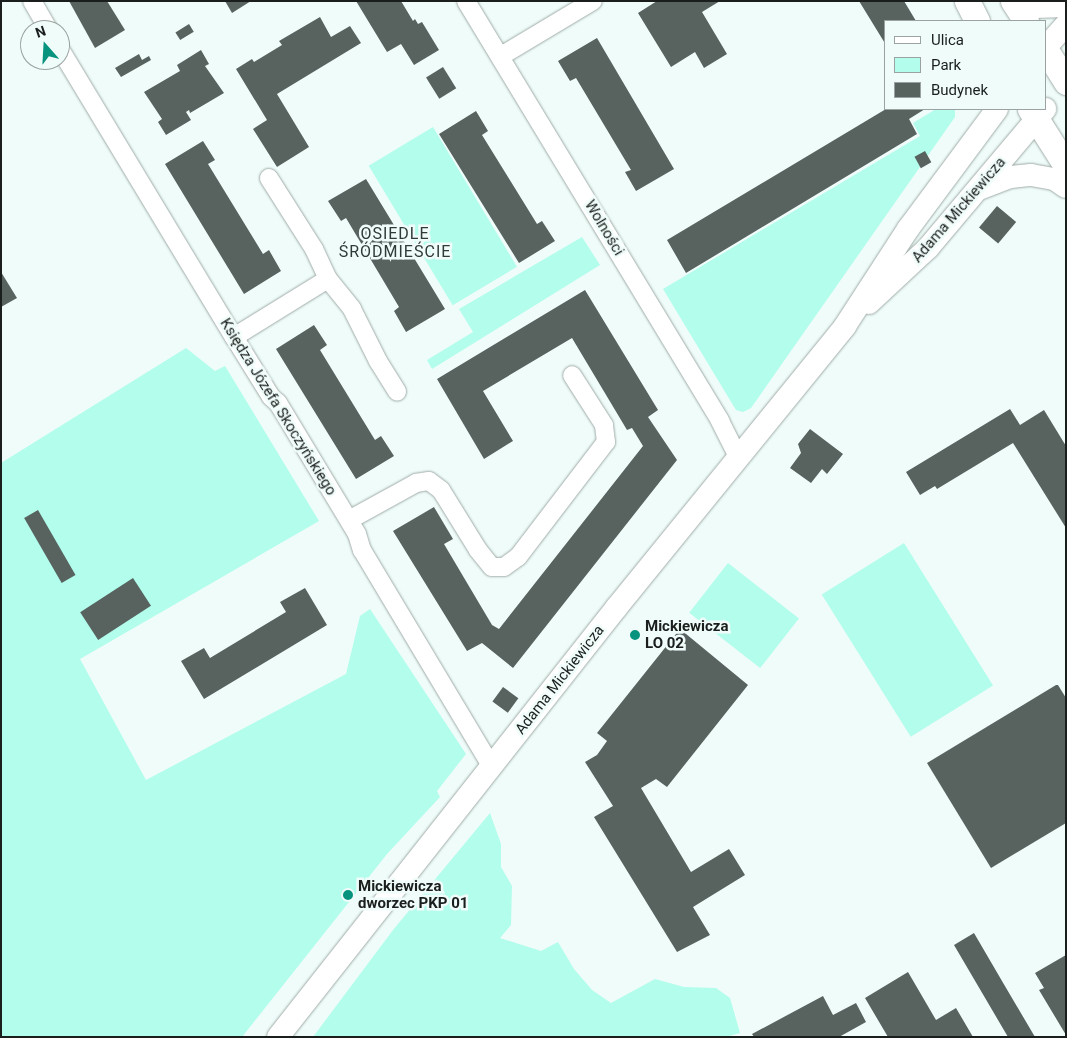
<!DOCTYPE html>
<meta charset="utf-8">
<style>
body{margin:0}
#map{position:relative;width:1067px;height:1038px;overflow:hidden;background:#effcf9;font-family:Roboto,sans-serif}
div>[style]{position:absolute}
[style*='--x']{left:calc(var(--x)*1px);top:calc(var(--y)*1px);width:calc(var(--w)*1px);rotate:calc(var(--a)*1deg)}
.green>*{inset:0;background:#b2fdec;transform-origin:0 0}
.building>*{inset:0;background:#586360;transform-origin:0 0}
.roads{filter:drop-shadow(0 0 1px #9faba8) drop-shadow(0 0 1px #9faba8)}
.minor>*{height:18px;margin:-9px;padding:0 9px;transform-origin:9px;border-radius:9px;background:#fff}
.tertiary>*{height:22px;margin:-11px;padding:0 11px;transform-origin:11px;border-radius:11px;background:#fff}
.secondary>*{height:25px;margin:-12.5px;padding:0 12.5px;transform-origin:12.5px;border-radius:12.5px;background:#fff}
.dots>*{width:14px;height:14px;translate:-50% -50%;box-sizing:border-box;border:2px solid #effcf9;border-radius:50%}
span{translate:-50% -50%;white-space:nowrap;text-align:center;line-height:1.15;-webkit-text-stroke:5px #effcf9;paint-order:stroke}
.street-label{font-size:15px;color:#1a1e1d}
.poi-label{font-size:15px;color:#1a1e1d;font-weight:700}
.left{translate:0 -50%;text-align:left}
.neighbourhood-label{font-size:16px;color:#303a38;letter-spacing:1px}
.frame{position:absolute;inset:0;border:2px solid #1a1e1d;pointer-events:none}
.legend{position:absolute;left:884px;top:20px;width:162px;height:90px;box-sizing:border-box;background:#effcf9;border:1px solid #9aa3a1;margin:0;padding:6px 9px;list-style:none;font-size:15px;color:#1a1e1d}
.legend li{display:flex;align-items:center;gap:10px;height:25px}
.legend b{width:25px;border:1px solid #9aa3a1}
.north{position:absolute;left:20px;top:20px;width:50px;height:50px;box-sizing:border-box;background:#effcf9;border:1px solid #9aa3a1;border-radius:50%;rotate:341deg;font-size:14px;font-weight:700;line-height:20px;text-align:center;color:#1a1e1d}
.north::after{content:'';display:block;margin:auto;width:18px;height:22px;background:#08937f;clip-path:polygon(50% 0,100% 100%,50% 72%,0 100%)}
</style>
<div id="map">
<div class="green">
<div style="clip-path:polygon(936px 109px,955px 109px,955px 117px,751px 408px,743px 412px,736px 410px,663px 289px,920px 136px,913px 123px)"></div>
<div style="left:433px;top:127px;width:163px;height:75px;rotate:59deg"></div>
<div style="clip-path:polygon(582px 237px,600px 265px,432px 369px,427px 360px,473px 332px,459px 309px)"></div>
<div style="clip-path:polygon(186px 348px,215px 371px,225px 366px,319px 521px,80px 659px,146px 780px,346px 674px,360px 616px,370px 609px,466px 754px,437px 791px,440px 797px,387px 854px,242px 1037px,1px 1037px,1px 463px)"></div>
<div style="left:904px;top:543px;width:168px;height:97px;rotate:58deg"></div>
<div style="left:728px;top:563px;width:90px;height:63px;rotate:38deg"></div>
<div style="clip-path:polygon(490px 813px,501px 844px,501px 867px,512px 886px,511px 925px,500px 938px,541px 951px,558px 942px,574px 969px,592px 990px,611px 1003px,655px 979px,684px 987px,716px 988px,730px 998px,740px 1033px,726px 1037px,313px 1037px,393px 930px)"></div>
</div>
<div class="building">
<div style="clip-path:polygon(69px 1px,107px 1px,125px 30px,95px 48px)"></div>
<div style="clip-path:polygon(225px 1px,251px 1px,232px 13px)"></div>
<div style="clip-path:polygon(356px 1px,401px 1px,413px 21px,415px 19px,418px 24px,422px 22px,439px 50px,414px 65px,401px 44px,387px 52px)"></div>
<div style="clip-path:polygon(657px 1px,720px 1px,702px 12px,727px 54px,704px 68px,695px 52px,671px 67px,638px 13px)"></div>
<div style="clip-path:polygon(859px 1px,904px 1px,916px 21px,886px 21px,886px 45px)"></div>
<div style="clip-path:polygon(320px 17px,331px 37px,350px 26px,361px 43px,277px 94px,309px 147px,277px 167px,253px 129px,267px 120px,236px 69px,252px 59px,254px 62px,282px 45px,279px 41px)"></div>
<div style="left:189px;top:24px;width:9px;height:16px;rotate:58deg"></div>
<div style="clip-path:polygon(597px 38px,674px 169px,636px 191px,625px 172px,631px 170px,576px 78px,570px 81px,558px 61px)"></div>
<div style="clip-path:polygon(201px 50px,209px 64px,205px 66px,224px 93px,190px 113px,189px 110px,186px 112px,191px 120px,166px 135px,158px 122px,162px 119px,144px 92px,180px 71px,177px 65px)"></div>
<div style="clip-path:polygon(139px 54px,142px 60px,149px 56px,151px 60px,121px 77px,115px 68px)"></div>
<div style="left:443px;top:67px;width:25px;height:20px;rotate:58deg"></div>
<div style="clip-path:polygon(886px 109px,925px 109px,909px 119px,917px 134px,686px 273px,667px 240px)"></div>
<div style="clip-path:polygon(476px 111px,488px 131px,482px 135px,537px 224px,542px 221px,555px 241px,519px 263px,439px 134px)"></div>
<div style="clip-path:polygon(203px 141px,215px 160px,208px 164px,263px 254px,269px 250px,281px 271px,244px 294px,165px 164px)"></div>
<div style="left:925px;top:151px;width:13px;height:12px;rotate:61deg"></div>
<div style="clip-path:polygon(366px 179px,445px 309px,406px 332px,394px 311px,399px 307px,346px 218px,341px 221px,328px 201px)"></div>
<div style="left:997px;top:206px;width:25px;height:28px;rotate:40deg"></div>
<div style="clip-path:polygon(1px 272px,17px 298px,1px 307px)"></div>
<div style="clip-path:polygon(585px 290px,658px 410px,648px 417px,677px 460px,513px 668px,482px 643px,467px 651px,393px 531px,434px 507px,453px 539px,444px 544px,492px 625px,499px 629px,643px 446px,632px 428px,627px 430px,572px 338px,483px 391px,513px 441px,484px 459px,437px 379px)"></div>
<div style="clip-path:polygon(314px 325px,327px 345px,320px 350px,375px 440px,381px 436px,394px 456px,356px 479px,276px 349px)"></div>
<div style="clip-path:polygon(1010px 409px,1020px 425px,1044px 410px,1066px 446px,1066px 528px,1013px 443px,937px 489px,935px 486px,920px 495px,906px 472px)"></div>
<div style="clip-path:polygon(810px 429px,843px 454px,827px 474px,822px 469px,811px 483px,790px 468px,801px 453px,798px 444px)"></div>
<div style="left:38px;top:510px;width:75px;height:16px;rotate:60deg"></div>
<div style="left:133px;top:578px;width:33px;height:63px;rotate:57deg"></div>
<div style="clip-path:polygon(305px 588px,327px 625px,204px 699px,181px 661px,204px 648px,210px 658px,286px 612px,280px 602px)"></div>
<div style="clip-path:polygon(680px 629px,748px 685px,667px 787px,656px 779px,641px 788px,691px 872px,729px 849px,745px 875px,693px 907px,710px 935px,677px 952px,594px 817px,613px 806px,585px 762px,597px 755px,607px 741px,597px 733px)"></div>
<div style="clip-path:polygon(1056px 685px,1058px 685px,1066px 698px,1066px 823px,991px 868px,927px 763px)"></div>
<div style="left:503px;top:687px;width:19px;height:18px;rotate:36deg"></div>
<div style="clip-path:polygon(974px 933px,1002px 981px,1035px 1037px,1008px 1037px,954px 945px)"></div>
<div style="clip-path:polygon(1066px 955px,1066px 1035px,1039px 990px,1044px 988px,1035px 973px)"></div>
<div style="clip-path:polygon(908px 972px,936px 1020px,956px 1008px,973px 1037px,888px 1037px,865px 998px)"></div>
<div style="clip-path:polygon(823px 996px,833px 1015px,856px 1003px,866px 1022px,839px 1037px,754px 1037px,752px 1034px)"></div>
</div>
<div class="roads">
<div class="minor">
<div style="--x:32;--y:1;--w:34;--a:60"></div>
<div style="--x:466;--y:1;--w:491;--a:58.8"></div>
<div style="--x:720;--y:421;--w:40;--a:63.4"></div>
<div style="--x:60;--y:49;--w:336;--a:58.9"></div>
<div style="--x:234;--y:337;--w:70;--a:58.3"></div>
<div style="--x:271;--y:397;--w:9;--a:41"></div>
<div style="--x:278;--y:403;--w:153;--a:58.9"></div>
<div style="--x:357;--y:534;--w:17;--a:73"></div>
<div style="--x:362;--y:550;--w:253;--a:59.1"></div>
<div style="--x:501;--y:56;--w:107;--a:-30.9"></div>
<div style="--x:328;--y:279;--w:38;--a:51"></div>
<div style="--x:352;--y:309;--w:58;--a:63.4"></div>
<div style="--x:378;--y:361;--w:36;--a:58"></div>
<div style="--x:234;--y:337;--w:110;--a:-31.7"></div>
<div style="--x:328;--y:279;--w:33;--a:-115"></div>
<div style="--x:314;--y:249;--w:84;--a:-122.4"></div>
<div style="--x:349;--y:520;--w:77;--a:-28.9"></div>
<div style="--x:416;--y:483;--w:13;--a:-9"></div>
<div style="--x:429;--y:481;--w:15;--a:37"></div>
<div style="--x:441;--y:490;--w:70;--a:58.3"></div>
<div style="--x:478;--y:550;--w:22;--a:51"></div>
<div style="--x:492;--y:567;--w:12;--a:0"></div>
<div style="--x:504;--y:567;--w:17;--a:-36"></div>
<div style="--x:518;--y:557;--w:145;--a:-52.6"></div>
<div style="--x:606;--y:442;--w:17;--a:-97"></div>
<div style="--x:604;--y:425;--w:59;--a:-122.6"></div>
</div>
<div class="tertiary">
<div style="--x:1026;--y:1;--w:11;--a:34"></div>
<div style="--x:1035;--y:7;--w:31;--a:-2"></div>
<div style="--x:1046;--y:47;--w:30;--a:-48"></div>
<div style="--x:979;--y:189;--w:34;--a:-21"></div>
<div style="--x:1011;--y:177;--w:20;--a:-6"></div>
<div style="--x:1031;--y:175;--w:23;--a:10"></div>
<div style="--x:1054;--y:179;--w:14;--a:34"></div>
<div style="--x:869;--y:303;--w:81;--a:-43"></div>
<div style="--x:928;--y:248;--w:182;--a:-49.9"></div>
<div style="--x:278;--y:1037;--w:548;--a:-51.75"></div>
<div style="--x:617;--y:607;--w:362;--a:-50.9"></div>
<div style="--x:845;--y:326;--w:116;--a:-57"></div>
<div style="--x:908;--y:229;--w:149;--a:-53.4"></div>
</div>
<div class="secondary">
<div style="--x:967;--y:1;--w:22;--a:63"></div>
<div style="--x:1013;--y:1;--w:24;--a:57"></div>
<div style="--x:1046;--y:50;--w:38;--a:58"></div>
<div style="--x:1030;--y:109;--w:67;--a:57.7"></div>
</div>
</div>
<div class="dots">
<div style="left:635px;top:635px;background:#08937f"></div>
<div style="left:348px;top:895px;background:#08937f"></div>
</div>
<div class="street-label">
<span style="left:959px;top:210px;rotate:-49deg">Adama Mickiewicza</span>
<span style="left:604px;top:228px;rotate:59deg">Wolności</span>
<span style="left:278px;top:407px;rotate:58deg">Księdza Józefa Skoczyńskiego</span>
<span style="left:560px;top:680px;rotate:-52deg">Adama Mickiewicza</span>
</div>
<div class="poi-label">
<span class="left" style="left:645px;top:635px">Mickiewicza<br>LO 02</span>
<span class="left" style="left:358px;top:895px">Mickiewicza<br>dworzec PKP 01</span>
</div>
<div class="neighbourhood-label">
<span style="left:395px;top:243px">OSIEDLE<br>ŚRÓDMIEŚCIE</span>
</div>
<div class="frame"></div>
<ul class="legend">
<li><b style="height:6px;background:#fff"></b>Ulica</li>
<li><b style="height:14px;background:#b2fdec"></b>Park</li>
<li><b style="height:14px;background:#586360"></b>Budynek</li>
</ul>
<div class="north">N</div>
</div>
